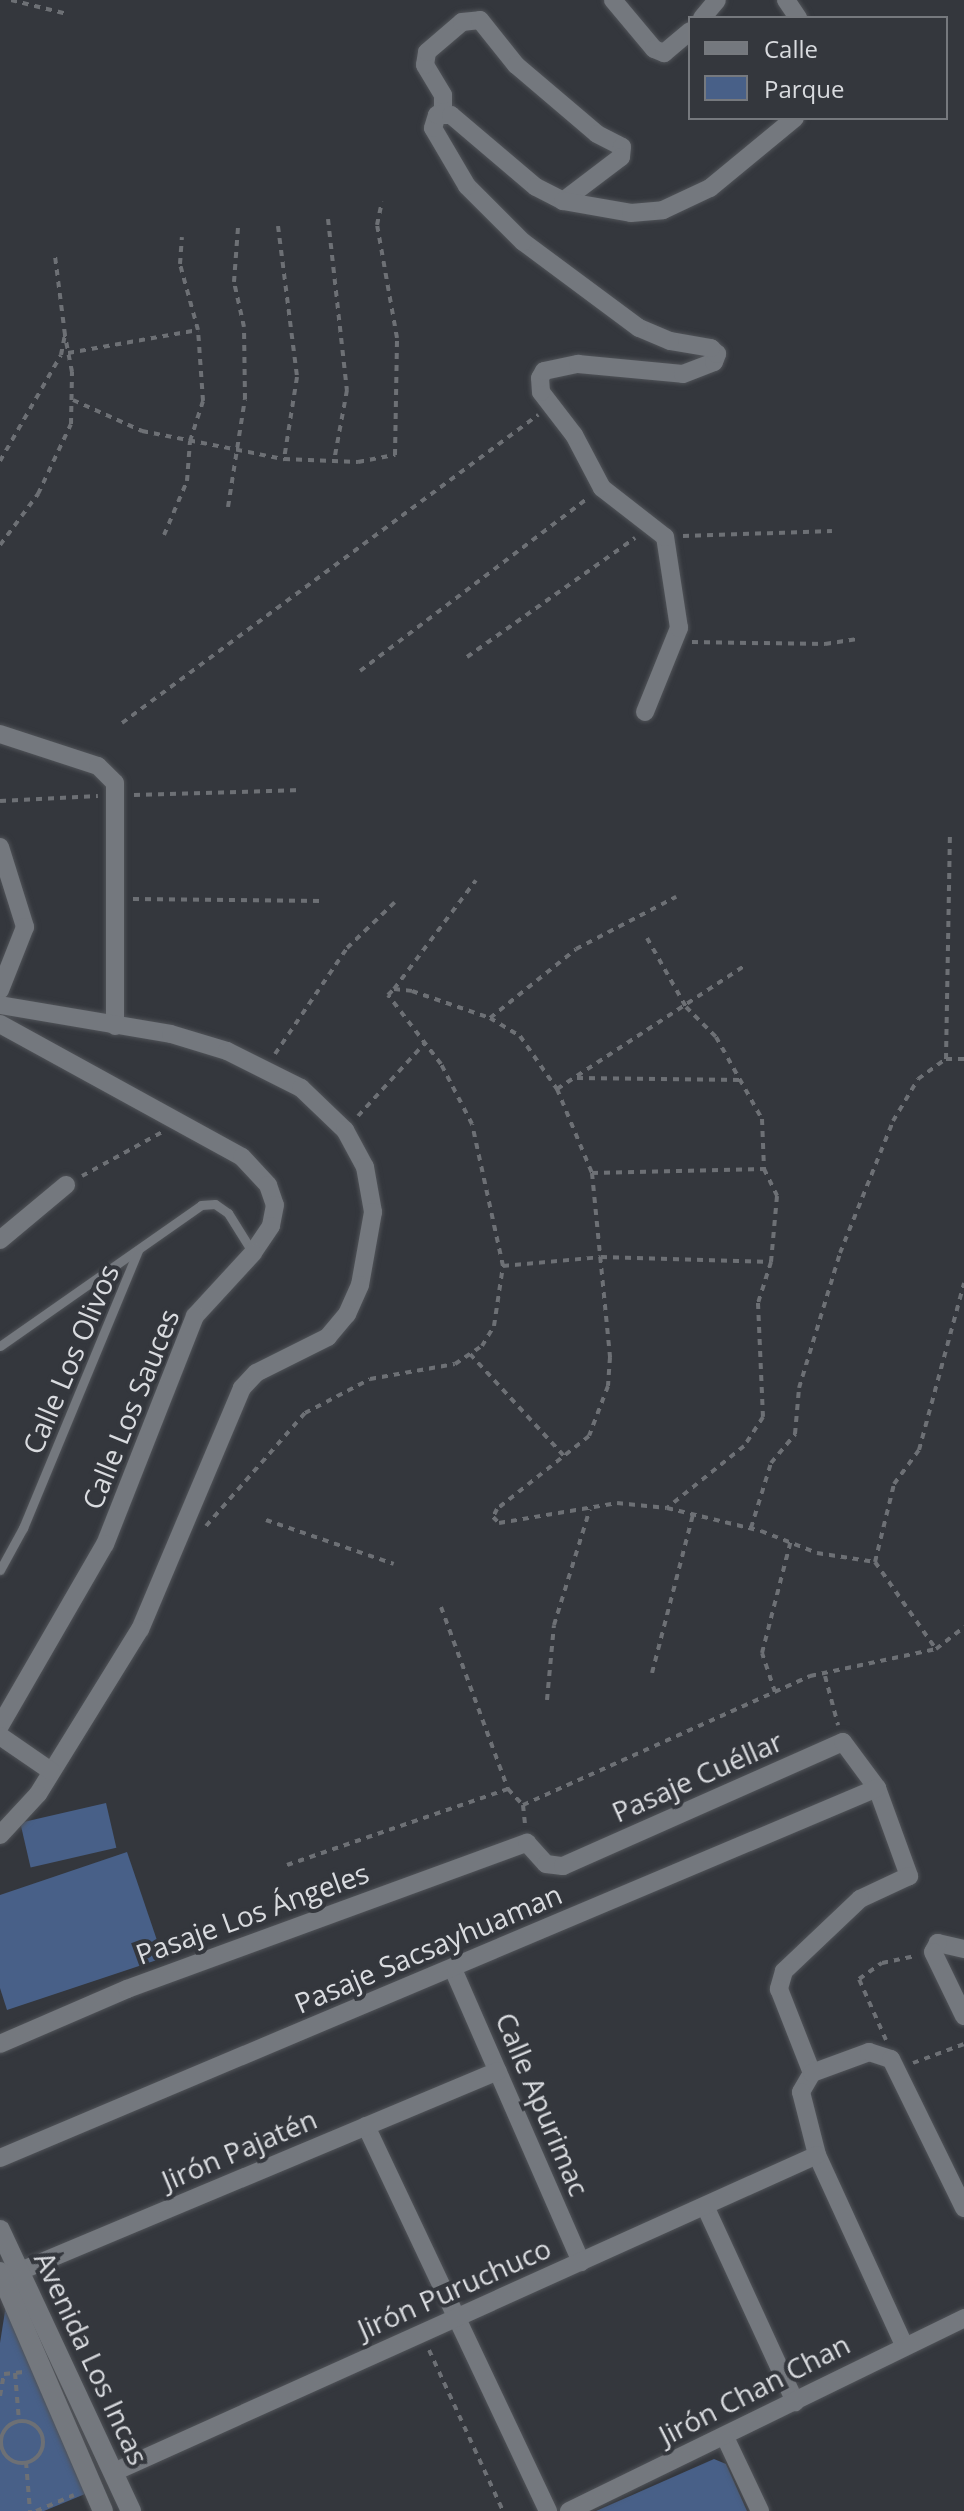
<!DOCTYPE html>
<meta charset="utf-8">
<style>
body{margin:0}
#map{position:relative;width:964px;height:2511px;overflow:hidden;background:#34373d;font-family:"Open Sans",sans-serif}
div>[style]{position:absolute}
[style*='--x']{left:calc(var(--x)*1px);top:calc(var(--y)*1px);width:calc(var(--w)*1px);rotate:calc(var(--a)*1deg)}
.green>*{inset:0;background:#486088;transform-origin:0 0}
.path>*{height:4px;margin-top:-2px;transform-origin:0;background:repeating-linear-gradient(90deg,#6d7075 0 6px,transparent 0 12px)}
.path>.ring{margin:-2px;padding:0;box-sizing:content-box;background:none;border:4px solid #6d7075;border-radius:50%}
.roads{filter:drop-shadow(0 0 2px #505358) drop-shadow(0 0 2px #505358)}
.lane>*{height:9px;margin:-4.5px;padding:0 4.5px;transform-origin:4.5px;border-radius:4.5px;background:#74787e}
.street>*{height:18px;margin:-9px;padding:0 9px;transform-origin:9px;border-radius:9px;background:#74787e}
.secondary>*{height:20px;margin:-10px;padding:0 10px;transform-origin:10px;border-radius:10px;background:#74787e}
span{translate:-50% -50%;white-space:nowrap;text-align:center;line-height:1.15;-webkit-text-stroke:8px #34373d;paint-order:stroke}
.street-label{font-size:28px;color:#d9dbdf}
.legend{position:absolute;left:688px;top:16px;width:260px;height:104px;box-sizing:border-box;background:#34373d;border:2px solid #76797e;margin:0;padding:10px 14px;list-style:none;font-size:24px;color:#d9dbdf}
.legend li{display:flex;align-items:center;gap:16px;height:40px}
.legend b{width:40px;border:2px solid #76797e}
</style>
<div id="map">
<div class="green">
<div style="left:106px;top:1803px;width:46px;height:88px;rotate:77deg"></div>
<div style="clip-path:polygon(127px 1852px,163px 1958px,7px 2010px,0 1988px,0 1895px)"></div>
<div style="clip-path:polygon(6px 2305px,85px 2494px,44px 2511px,0 2511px,0 2343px)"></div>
<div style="clip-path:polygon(714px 2459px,726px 2464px,747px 2511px,596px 2511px)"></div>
</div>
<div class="path">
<div style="--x:11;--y:0;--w:58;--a:14"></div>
<div style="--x:328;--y:219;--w:172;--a:83.7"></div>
<div style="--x:347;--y:390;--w:72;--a:100.4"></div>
<div style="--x:278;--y:226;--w:152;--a:82.8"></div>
<div style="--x:297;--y:377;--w:83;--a:99"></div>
<div style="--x:68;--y:353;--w:132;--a:-10"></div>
<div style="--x:73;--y:400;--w:76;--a:24.2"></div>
<div style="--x:142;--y:431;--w:145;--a:11.2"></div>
<div style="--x:284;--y:459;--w:74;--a:2.3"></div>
<div style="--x:358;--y:462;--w:38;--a:-11"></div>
<div style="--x:395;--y:455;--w:117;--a:-89"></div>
<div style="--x:397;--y:338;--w:115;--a:-100"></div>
<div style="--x:377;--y:225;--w:24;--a:-78"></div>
<div style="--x:0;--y:461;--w:122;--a:-60.1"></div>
<div style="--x:61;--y:355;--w:20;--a:-79"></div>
<div style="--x:65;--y:335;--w:80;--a:-97.2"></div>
<div style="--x:228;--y:507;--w:109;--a:-81.1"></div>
<div style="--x:245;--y:399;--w:72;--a:-90.8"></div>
<div style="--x:244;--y:327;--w:46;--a:-102.5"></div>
<div style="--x:234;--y:282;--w:55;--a:-85.8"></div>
<div style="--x:164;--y:535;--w:59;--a:-66.9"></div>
<div style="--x:187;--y:481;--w:40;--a:-85.7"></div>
<div style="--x:190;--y:441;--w:42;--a:-72"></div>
<div style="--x:203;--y:401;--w:71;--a:-94"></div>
<div style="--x:198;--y:330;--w:68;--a:-105.3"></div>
<div style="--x:180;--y:264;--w:27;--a:-86"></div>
<div style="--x:683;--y:536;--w:149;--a:-1.9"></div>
<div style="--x:0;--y:545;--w:64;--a:-53.3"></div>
<div style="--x:38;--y:494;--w:77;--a:-64.8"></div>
<div style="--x:71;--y:424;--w:52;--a:-88.9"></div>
<div style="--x:72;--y:372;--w:38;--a:-101"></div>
<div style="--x:692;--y:642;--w:133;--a:0.9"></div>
<div style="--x:825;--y:644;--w:31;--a:-9"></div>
<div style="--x:467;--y:657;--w:206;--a:-35.3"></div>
<div style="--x:360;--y:671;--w:286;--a:-37.2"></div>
<div style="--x:122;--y:723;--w:518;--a:-36.52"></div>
<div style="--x:134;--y:795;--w:167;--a:-1.7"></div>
<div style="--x:0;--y:801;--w:98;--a:-2.9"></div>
<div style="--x:133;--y:899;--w:190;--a:0.6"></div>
<div style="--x:647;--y:938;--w:79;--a:60.5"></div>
<div style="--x:686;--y:1007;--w:42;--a:45"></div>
<div style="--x:716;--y:1037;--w:94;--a:60.7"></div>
<div style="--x:762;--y:1119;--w:50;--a:87.7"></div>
<div style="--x:764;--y:1169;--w:30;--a:64"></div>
<div style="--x:777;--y:1196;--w:66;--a:95.2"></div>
<div style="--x:771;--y:1262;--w:43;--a:107.6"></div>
<div style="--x:758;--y:1303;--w:114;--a:87.5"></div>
<div style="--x:763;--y:1417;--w:35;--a:123"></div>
<div style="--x:744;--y:1446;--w:99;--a:141.2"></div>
<div style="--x:394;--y:989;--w:136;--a:-53"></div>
<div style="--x:490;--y:1018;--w:110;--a:-38.7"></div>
<div style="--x:576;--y:949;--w:113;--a:-27.5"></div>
<div style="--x:275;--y:1054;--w:128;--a:-55.8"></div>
<div style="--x:347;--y:948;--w:66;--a:-43.8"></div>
<div style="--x:946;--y:1059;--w:227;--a:-89"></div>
<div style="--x:577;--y:1078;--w:165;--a:0.7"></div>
<div style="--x:557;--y:1089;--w:226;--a:-33.3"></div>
<div style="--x:358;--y:1116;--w:98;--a:-47.5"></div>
<div style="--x:592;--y:1173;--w:172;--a:-1.3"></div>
<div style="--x:82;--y:1176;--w:91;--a:-28.8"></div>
<div style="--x:503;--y:1266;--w:98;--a:-5.2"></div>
<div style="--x:601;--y:1257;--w:170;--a:1.7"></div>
<div style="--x:470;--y:1354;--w:142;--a:47.3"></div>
<div style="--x:266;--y:1520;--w:135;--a:19"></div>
<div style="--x:206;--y:1526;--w:150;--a:-48.8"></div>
<div style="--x:305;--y:1413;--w:73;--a:-27.6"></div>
<div style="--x:370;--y:1379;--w:86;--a:-10"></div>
<div style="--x:455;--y:1364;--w:32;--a:-34"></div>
<div style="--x:482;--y:1346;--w:23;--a:-59"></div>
<div style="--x:494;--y:1326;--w:61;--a:-81.5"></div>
<div style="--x:503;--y:1266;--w:145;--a:-102.3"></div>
<div style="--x:472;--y:1124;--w:68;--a:-117.3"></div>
<div style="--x:441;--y:1064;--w:87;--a:-127.5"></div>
<div style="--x:388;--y:995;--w:8;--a:-45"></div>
<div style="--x:394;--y:989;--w:18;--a:6"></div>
<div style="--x:412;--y:991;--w:83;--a:19.1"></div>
<div style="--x:490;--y:1018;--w:35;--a:31"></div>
<div style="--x:520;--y:1036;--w:65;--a:55.1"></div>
<div style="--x:557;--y:1089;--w:91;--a:67.4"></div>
<div style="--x:592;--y:1173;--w:185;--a:84.4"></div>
<div style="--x:610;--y:1357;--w:29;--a:94"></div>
<div style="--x:608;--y:1386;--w:53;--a:110.8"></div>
<div style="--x:589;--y:1436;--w:117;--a:141.6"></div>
<div style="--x:497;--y:1509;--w:9;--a:117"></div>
<div style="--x:493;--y:1517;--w:8;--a:45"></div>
<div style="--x:499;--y:1523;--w:120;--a:-9.6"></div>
<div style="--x:617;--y:1503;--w:50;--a:5.7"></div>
<div style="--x:667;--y:1508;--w:97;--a:13.7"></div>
<div style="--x:761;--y:1531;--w:60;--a:21.4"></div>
<div style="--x:817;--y:1553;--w:59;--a:8.8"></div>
<div style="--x:875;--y:1562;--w:106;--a:55"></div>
<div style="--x:751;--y:1528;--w:68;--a:-72.9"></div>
<div style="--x:771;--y:1463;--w:38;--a:-50"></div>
<div style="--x:795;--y:1434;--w:46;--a:-85"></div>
<div style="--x:799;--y:1388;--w:141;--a:-73.1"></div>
<div style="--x:840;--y:1253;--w:142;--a:-68.1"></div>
<div style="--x:893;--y:1121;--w:49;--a:-59.2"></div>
<div style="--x:918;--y:1079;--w:34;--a:-36"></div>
<div style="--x:946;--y:1059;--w:18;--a:0"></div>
<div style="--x:875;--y:1562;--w:80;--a:-76.3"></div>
<div style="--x:894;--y:1484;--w:42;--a:-53.7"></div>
<div style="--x:919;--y:1450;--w:173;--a:-74.9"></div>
<div style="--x:441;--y:1607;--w:194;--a:69.8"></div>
<div style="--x:508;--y:1789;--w:22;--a:47"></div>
<div style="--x:523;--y:1805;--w:20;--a:84"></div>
<div style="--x:652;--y:1673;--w:164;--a:-75.5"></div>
<div style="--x:825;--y:1676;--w:51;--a:75.1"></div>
<div style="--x:775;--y:1692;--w:41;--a:-108.4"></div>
<div style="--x:762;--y:1653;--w:117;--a:-75.6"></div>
<div style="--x:547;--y:1700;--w:75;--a:-84.7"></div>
<div style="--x:554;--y:1625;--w:121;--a:-72.8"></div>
<div style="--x:523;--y:1805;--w:315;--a:-24.2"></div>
<div style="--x:810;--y:1676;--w:129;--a:-12.1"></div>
<div style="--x:936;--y:1649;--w:36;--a:-38"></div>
<div style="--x:287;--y:1865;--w:234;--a:-19"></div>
<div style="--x:886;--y:2040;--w:67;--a:-113.9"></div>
<div style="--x:859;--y:1979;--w:28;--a:-35"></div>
<div style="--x:882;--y:1963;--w:34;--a:-12"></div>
<div style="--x:913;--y:2063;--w:54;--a:-20.4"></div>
<div style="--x:429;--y:2350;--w:177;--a:65.3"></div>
<div style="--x:15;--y:2373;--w:48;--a:85.2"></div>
<div style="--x:0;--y:2396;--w:22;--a:-80"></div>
<div style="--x:4;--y:2374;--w:20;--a:-6"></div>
<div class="ring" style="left:1px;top:2421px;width:38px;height:38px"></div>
<div style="--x:26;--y:2462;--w:49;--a:85.3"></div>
<div style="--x:36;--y:2511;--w:41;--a:-22.8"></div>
</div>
<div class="roads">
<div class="lane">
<div style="--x:0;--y:1346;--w:246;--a:-35"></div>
<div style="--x:201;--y:1205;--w:14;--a:-4"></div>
<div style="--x:215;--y:1204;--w:16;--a:35"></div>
<div style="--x:228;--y:1213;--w:47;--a:58"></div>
<div style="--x:0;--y:1570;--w:48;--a:-61.3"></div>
<div style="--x:23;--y:1528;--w:300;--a:-67.5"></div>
</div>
<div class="street">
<div style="--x:613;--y:0;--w:64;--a:50.1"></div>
<div style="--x:654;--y:49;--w:11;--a:22"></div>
<div style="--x:664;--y:53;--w:34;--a:-40"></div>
<div style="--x:786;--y:0;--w:22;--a:56"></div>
<div style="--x:702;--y:18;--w:23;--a:-50"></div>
<div style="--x:443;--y:113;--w:18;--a:-90"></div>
<div style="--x:443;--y:95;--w:35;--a:-121"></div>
<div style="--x:425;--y:65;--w:13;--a:-81"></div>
<div style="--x:427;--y:52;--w:46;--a:-40.6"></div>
<div style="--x:462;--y:22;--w:18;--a:-6"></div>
<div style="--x:480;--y:20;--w:58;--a:51.3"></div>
<div style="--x:516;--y:65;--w:106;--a:40.4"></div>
<div style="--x:597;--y:134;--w:28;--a:27"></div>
<div style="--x:622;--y:147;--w:10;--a:96"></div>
<div style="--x:621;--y:157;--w:73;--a:142.8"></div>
<div style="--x:645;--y:712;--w:91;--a:-68"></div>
<div style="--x:679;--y:628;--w:92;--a:-98.7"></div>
<div style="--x:665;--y:537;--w:80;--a:-142.1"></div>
<div style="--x:602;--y:488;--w:60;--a:-117.8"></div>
<div style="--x:574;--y:435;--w:54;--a:-127.5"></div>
<div style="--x:541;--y:392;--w:14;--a:-94"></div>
<div style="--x:540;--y:378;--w:8;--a:-60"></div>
<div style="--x:544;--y:371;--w:35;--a:-12"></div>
<div style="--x:578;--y:364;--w:105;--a:5.4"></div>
<div style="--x:683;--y:374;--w:33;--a:-21"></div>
<div style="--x:714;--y:362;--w:9;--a:-69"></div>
<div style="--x:717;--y:354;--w:8;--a:-135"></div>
<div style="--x:711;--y:348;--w:42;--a:-170.3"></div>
<div style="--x:670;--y:341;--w:34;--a:-157"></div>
<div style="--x:639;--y:328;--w:144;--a:-143.4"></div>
<div style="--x:523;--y:242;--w:79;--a:-135"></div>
<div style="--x:467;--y:186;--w:67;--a:-120.4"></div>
<div style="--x:433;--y:128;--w:14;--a:-73"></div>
<div style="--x:437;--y:115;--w:14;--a:0"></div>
<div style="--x:451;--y:115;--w:111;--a:40.3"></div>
<div style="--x:536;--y:187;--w:30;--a:27"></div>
<div style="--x:563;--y:201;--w:69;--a:10"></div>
<div style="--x:631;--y:213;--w:32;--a:-5"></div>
<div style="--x:663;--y:210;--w:52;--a:-25.1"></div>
<div style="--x:710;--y:188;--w:110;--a:-39.5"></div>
<div style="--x:0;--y:734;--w:103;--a:18.1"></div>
<div style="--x:98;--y:766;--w:24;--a:45"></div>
<div style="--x:115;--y:783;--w:243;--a:90"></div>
<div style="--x:0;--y:847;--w:84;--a:72.6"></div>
<div style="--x:25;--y:927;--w:68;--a:111.6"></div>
<div style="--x:0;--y:1005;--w:173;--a:9.6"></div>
<div style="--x:171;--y:1034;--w:59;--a:16.9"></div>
<div style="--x:227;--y:1051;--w:83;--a:26.6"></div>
<div style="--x:301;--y:1088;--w:61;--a:43.7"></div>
<div style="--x:345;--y:1130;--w:42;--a:61.6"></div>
<div style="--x:365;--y:1167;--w:46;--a:79.9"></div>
<div style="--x:373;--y:1212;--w:74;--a:100.1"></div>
<div style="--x:360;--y:1285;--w:32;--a:114"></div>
<div style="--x:347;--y:1314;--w:30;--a:130"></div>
<div style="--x:328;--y:1337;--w:80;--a:153.4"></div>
<div style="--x:256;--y:1373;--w:21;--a:133"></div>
<div style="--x:242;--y:1388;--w:262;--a:112.9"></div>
<div style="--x:140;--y:1629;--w:194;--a:121.7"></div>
<div style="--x:38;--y:1794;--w:56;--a:132.8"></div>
<div style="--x:0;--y:1024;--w:276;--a:28.8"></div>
<div style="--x:242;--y:1157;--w:38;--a:47"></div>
<div style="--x:268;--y:1185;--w:21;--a:71"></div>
<div style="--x:275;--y:1205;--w:21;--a:101"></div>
<div style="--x:271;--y:1226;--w:32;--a:124"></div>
<div style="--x:253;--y:1253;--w:86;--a:132.6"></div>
<div style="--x:195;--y:1316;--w:245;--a:111.5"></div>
<div style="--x:105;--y:1544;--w:210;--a:120"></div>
<div style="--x:0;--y:1240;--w:86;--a:-39.8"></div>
<div style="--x:0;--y:1736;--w:62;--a:34.5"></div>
<div style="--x:964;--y:1949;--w:27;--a:-167"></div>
<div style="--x:938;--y:1943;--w:10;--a:119"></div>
<div style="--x:933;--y:1952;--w:71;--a:64.2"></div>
<div style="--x:453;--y:1969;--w:320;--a:66.4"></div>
<div style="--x:0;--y:2044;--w:138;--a:-23.4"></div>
<div style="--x:127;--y:1989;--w:426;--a:-20.1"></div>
<div style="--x:527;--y:1843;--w:28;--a:48"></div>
<div style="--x:546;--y:1864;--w:17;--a:7"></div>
<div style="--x:563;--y:1866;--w:306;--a:-23.9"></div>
<div style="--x:843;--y:1742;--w:57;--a:53.5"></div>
<div style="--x:877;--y:1788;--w:94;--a:70"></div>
<div style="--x:909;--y:1876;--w:54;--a:154.9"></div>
<div style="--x:860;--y:1899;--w:105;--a:136.5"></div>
<div style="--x:784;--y:1971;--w:19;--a:106"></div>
<div style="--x:779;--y:1989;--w:90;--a:68.6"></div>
<div style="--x:812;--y:2073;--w:22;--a:120"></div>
<div style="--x:801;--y:2092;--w:65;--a:75.7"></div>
<div style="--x:817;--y:2155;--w:209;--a:65.4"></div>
<div style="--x:812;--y:2073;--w:61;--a:-20.2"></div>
<div style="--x:869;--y:2052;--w:23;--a:18"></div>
<div style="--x:891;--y:2059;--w:166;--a:63.9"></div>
<div style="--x:366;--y:2126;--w:426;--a:64.7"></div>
<div style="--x:0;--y:2158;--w:952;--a:-22.87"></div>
<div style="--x:705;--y:2206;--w:216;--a:65.3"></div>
<div style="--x:6;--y:2277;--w:533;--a:-22.72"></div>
<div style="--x:725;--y:2437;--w:82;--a:64.7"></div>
<div style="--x:114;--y:2472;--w:771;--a:-24.27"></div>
<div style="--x:569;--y:2511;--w:440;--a:-26"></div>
</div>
<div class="secondary">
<div style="--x:0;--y:2230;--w:310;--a:65"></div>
<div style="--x:0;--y:2272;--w:260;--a:66.7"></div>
</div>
</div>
<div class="street-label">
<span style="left:70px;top:1359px;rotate:-67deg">Calle Los Olivos</span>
<span style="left:130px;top:1409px;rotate:-68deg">Calle Los Sauces</span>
<span style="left:697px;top:1776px;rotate:-24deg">Pasaje Cuéllar</span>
<span style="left:252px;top:1913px;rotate:-20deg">Pasaje Los Ángeles</span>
<span style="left:428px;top:1948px;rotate:-23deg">Pasaje Sacsayhuaman</span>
<span style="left:543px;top:2104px;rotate:67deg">Calle Apurimac</span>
<span style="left:239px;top:2149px;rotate:-23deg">Jirón Pajatén</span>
<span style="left:454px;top:2288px;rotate:-24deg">Jirón Puruchuco</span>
<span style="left:92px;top:2358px;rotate:65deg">Avenida Los Incas</span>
<span style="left:754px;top:2389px;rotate:-27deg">Jirón Chan Chan</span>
</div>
<ul class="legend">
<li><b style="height:10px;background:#74787e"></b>Calle</li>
<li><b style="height:22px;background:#486088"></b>Parque</li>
</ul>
</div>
